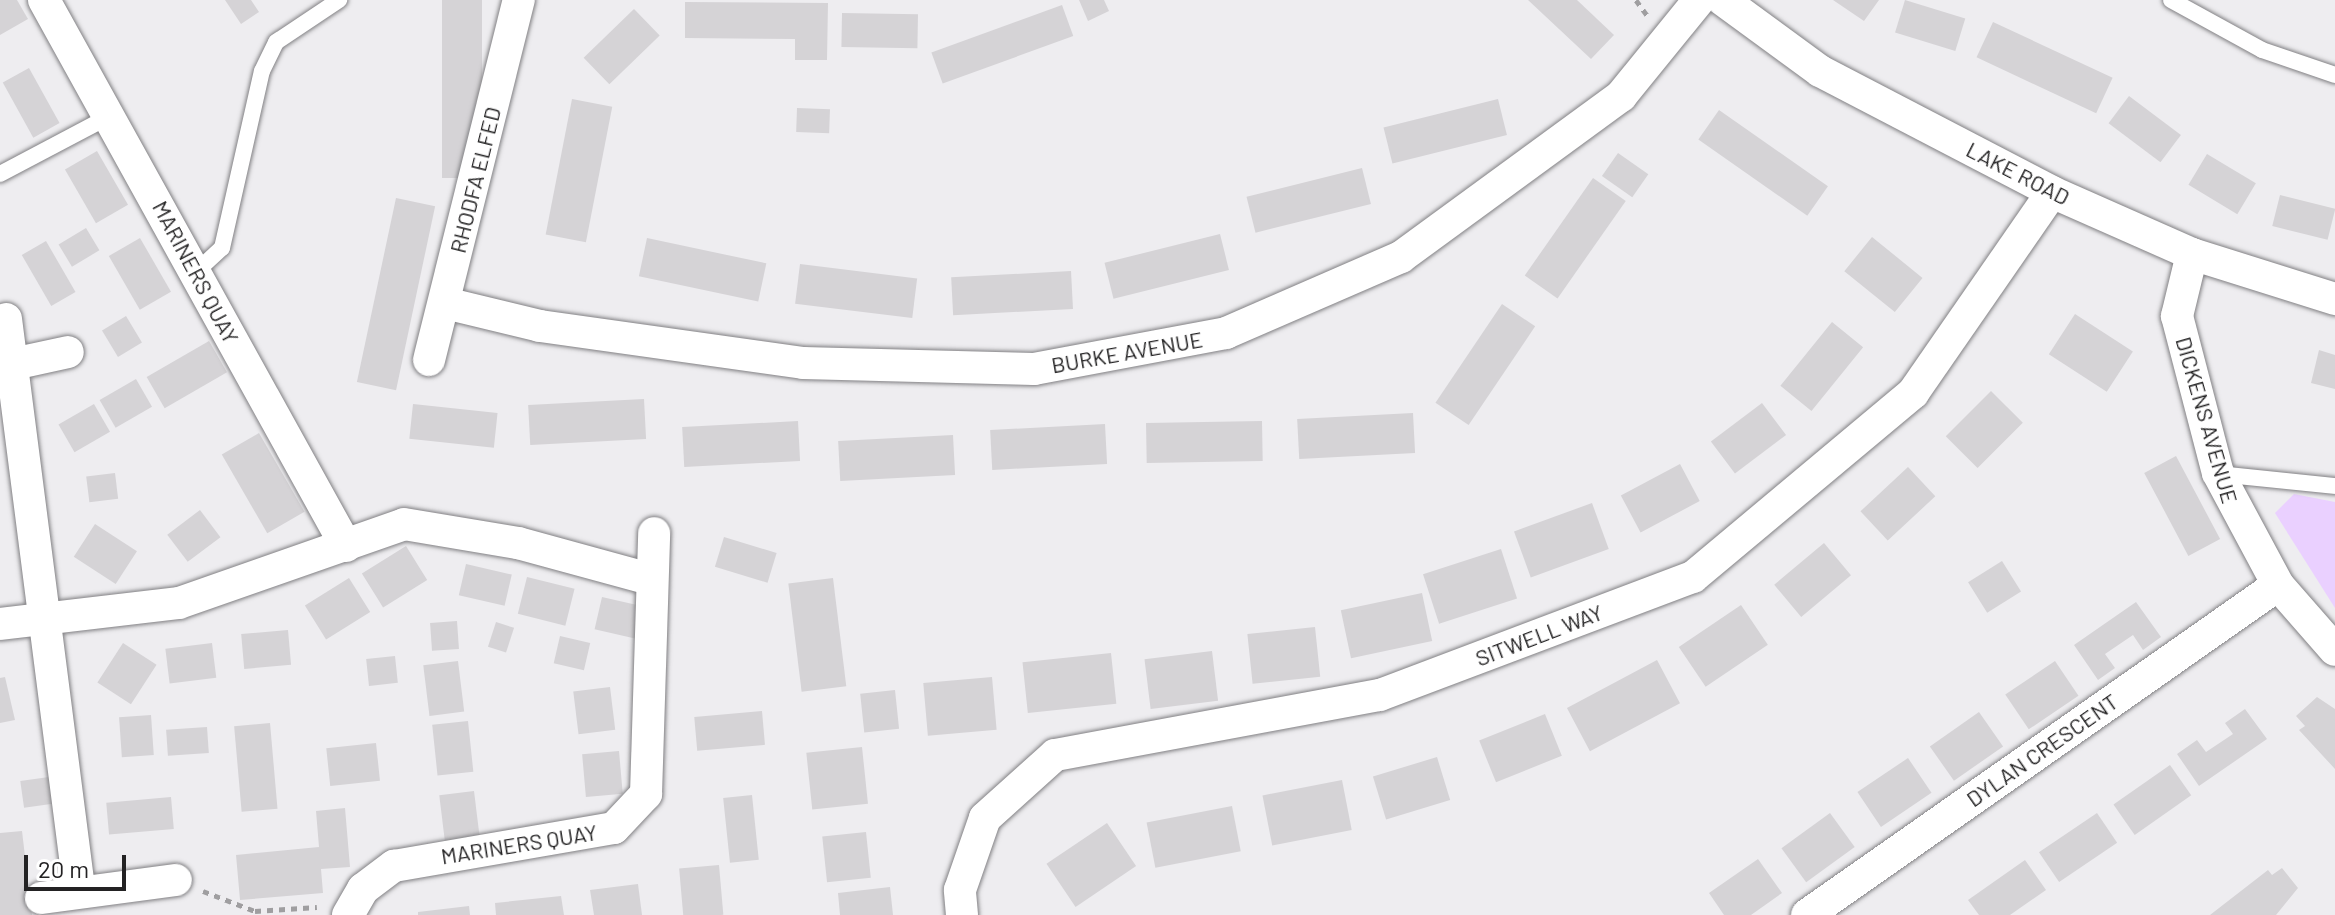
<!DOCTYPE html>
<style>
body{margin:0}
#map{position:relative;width:2335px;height:915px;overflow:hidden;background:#eeedf0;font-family:Barlow,sans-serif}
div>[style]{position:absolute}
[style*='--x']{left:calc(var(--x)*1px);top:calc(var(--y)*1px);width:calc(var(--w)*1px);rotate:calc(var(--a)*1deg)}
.green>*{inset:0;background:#ead0ff}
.building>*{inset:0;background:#d5d3d6;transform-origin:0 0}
.path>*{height:5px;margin-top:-2.5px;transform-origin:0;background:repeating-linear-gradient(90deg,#9f9ea0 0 6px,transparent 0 12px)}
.roads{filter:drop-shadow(0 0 2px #818083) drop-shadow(0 0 2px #818083)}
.lane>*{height:16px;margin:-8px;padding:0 8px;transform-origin:8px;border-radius:8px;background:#fff}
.street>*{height:32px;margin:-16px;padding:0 16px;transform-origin:16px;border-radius:16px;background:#fff}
span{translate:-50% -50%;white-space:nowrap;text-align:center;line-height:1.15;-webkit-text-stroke:6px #fff;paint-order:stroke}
.street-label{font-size:22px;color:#232223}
.scale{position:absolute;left:24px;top:855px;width:102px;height:36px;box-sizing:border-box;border:4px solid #232223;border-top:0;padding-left:10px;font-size:24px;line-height:28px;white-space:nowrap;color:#232223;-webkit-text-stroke:6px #fff;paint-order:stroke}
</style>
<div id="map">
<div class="green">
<div style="clip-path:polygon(2294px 494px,2335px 502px,2335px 608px,2275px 513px)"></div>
</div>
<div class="building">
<div style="clip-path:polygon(0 0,17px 0,28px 19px,0 35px)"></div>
<div style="clip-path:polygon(225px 0,251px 0,259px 12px,241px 24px)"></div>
<div style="left:442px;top:0;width:40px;height:178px"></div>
<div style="clip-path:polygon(1079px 0,1104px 0,1109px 11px,1088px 21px)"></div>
<div style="clip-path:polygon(1528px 0,1577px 0,1614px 35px,1591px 59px)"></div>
<div style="clip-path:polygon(1833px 0,1879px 0,1864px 21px)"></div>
<div style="left:1905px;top:0;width:63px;height:34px;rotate:17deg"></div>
<div style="clip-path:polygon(685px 2px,828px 3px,827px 60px,795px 60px,795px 39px,685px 38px)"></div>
<div style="left:1062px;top:5px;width:33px;height:139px;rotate:70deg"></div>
<div style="left:634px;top:9px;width:37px;height:70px;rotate:46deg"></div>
<div style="left:842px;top:13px;width:76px;height:34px;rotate:1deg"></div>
<div style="left:1993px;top:22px;width:132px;height:39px;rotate:25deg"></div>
<div style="left:29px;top:68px;width:63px;height:30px;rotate:61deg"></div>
<div style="left:2129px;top:96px;width:65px;height:34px;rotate:37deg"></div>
<div style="left:572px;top:99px;width:41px;height:138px;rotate:11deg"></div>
<div style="left:1498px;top:99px;width:37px;height:118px;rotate:76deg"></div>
<div style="left:797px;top:108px;width:33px;height:24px;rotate:2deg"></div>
<div style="left:1719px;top:110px;width:133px;height:36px;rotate:35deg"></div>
<div style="left:97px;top:151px;width:62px;height:37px;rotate:60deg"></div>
<div style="left:1618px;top:153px;width:37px;height:28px;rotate:35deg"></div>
<div style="left:2207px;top:154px;width:57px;height:36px;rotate:31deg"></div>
<div style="left:1362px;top:168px;width:37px;height:119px;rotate:76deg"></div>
<div style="left:1593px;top:178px;width:40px;height:119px;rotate:35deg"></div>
<div style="left:2280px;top:195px;width:57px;height:32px;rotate:14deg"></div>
<div style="left:396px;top:198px;width:40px;height:188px;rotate:12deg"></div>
<div style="left:86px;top:228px;width:26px;height:32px;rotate:59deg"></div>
<div style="left:1220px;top:234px;width:37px;height:119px;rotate:76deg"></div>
<div style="left:1872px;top:237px;width:65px;height:44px;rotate:39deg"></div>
<div style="left:140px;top:238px;width:62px;height:36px;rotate:60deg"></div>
<div style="left:647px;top:238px;width:122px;height:39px;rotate:12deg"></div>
<div style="left:46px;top:241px;width:59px;height:28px;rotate:60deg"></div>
<div style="left:800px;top:264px;width:118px;height:40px;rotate:7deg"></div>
<div style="left:1071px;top:271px;width:38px;height:120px;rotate:87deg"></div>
<div style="left:1502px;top:304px;width:40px;height:119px;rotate:34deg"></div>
<div style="left:2075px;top:314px;width:69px;height:48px;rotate:33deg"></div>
<div style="left:126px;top:316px;width:31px;height:28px;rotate:59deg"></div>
<div style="left:1832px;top:322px;width:40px;height:82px;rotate:39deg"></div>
<div style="left:209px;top:341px;width:36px;height:72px;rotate:60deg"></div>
<div style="clip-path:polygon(2319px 350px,2335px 355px,2335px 389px,2311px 383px)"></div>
<div style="left:136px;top:379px;width:32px;height:42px;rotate:60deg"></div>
<div style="left:1991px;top:391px;width:45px;height:64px;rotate:45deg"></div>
<div style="left:644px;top:399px;width:40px;height:116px;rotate:87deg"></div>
<div style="left:1762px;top:403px;width:40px;height:64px;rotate:53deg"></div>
<div style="left:94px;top:404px;width:32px;height:41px;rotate:60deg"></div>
<div style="left:413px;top:404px;width:85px;height:35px;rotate:6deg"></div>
<div style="left:1413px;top:413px;width:40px;height:116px;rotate:87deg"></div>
<div style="left:798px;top:421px;width:40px;height:116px;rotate:87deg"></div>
<div style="left:1262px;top:421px;width:40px;height:116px;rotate:89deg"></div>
<div style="left:1105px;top:424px;width:40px;height:115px;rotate:87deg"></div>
<div style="left:259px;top:433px;width:91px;height:43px;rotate:60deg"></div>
<div style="left:953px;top:435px;width:40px;height:115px;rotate:87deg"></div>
<div style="left:2176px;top:456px;width:94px;height:36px;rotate:62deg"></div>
<div style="left:1680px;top:464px;width:42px;height:67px;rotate:62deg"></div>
<div style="left:1908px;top:467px;width:40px;height:65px;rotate:47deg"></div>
<div style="left:115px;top:473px;width:26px;height:29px;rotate:83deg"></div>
<div style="left:1592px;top:503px;width:49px;height:83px;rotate:70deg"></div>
<div style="left:200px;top:510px;width:34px;height:41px;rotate:53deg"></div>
<div style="left:95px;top:524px;width:50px;height:39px;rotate:33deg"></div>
<div style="left:724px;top:537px;width:55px;height:31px;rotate:17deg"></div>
<div style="left:1824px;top:543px;width:42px;height:65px;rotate:50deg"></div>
<div style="left:406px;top:546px;width:40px;height:52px;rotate:58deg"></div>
<div style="left:1501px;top:549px;width:52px;height:82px;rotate:72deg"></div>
<div style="left:2002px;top:561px;width:36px;height:40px;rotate:58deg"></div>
<div style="left:466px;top:564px;width:47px;height:32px;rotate:13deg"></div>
<div style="left:527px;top:577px;width:49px;height:38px;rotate:14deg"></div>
<div style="left:349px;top:578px;width:40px;height:52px;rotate:58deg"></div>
<div style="left:833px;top:578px;width:109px;height:45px;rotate:83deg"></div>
<div style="left:1422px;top:593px;width:49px;height:83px;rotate:78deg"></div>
<div style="left:602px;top:597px;width:47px;height:33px;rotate:13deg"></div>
<div style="clip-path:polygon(2136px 602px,2161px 637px,2143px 650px,2133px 635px,2105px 654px,2115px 668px,2098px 680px,2074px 645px)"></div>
<div style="left:1741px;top:605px;width:48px;height:75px;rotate:56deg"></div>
<div style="left:457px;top:621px;width:28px;height:27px;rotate:86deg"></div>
<div style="left:496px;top:622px;width:19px;height:26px;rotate:18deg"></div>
<div style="left:1315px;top:627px;width:50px;height:68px;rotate:84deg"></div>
<div style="left:288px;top:630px;width:35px;height:47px;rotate:85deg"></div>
<div style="left:560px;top:636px;width:31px;height:28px;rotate:13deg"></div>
<div style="left:123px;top:643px;width:40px;height:47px;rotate:33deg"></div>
<div style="left:212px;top:643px;width:35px;height:47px;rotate:83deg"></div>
<div style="left:1212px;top:651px;width:50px;height:68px;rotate:83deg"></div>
<div style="left:1111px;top:653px;width:51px;height:89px;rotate:84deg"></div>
<div style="left:395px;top:656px;width:27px;height:29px;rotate:84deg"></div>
<div style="left:1657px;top:660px;width:49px;height:102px;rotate:62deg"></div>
<div style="left:458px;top:661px;width:51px;height:35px;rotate:83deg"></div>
<div style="left:2055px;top:661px;width:42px;height:60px;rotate:56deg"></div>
<div style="clip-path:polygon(5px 677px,15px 720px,0 723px,0 678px)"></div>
<div style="left:992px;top:677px;width:53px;height:69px;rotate:85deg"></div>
<div style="left:610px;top:687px;width:43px;height:37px;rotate:83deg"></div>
<div style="left:895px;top:690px;width:39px;height:35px;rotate:84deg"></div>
<div style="clip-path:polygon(2317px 697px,2335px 709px,2335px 769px,2299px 730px,2305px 726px,2296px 716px)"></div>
<div style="clip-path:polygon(2245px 709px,2267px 739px,2199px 786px,2177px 754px,2197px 740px,2206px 752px,2233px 734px,2225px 723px)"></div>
<div style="left:762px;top:711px;width:34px;height:68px;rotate:85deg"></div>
<div style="left:1979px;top:712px;width:42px;height:60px;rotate:55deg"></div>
<div style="left:1545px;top:714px;width:45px;height:71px;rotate:68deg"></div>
<div style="left:151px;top:715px;width:40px;height:32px;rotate:86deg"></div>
<div style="left:468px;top:721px;width:51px;height:36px;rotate:84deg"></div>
<div style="left:270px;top:723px;width:86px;height:36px;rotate:85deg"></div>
<div style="left:207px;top:727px;width:26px;height:41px;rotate:86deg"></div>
<div style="left:376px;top:743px;width:38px;height:50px;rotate:84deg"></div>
<div style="left:862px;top:747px;width:57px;height:56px;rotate:84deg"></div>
<div style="left:619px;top:751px;width:43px;height:37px;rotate:85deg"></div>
<div style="left:1437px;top:757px;width:45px;height:67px;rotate:73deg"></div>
<div style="left:1908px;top:758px;width:42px;height:61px;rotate:56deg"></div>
<div style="left:2170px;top:765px;width:37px;height:69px;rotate:55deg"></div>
<div style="left:49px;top:777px;width:27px;height:29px;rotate:82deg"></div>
<div style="left:1342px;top:780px;width:51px;height:81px;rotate:79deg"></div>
<div style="left:474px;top:791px;width:51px;height:35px;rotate:83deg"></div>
<div style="left:752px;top:795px;width:65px;height:29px;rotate:84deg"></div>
<div style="left:171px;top:797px;width:32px;height:65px;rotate:85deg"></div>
<div style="left:1232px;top:806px;width:46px;height:87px;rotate:79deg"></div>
<div style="clip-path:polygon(345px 808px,350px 867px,321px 869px,323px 893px,240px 900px,236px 855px,319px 847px,316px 811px)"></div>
<div style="left:1830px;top:813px;width:42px;height:60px;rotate:54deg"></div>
<div style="left:2097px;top:813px;width:36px;height:70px;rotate:56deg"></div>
<div style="left:1107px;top:823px;width:52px;height:73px;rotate:56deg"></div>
<div style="clip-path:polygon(22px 831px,32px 915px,0 915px,0 833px)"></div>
<div style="left:866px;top:832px;width:46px;height:44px;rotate:84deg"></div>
<div style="clip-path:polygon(1758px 859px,1782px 893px,1751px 915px,1724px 915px,1709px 893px)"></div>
<div style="clip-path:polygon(2025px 860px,2046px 890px,2010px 915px,1979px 915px,1968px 900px)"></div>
<div style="left:719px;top:865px;width:50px;height:40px;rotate:85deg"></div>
<div style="clip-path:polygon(2282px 868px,2298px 888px,2276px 915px,2210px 915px,2268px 870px,2272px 875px)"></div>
<div style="clip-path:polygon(638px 884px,642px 915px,594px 915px,590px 890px)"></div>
<div style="clip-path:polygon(890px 887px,893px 915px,840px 915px,838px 893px)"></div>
<div style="clip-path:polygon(561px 896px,564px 915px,496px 915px,495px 903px)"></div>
<div style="clip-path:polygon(469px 906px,470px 915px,418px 915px,418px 912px)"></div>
</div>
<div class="path">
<div style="--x:1636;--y:0;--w:19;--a:54"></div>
<div style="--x:203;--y:891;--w:56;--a:21"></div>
<div style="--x:255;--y:911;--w:62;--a:-3.7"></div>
</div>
<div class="roads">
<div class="lane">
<div style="--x:2171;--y:0;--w:104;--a:28.8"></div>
<div style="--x:2262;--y:50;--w:77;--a:18.9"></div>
<div style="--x:0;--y:174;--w:124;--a:-27.8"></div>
<div style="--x:197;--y:271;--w:34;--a:-43"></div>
<div style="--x:222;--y:248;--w:181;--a:-77.3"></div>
<div style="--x:262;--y:71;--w:32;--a:-64"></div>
<div style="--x:276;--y:42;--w:76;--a:-33.7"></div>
<div style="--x:2219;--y:474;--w:117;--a:5.9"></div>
</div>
<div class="street">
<div style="--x:44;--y:0;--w:624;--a:61.05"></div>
<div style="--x:1723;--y:0;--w:120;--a:36.2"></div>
<div style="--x:1820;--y:71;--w:262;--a:27.5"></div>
<div style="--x:2052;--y:192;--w:153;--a:23.9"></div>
<div style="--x:2192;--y:254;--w:150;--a:17.5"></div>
<div style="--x:2192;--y:254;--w:64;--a:103.6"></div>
<div style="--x:2177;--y:316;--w:162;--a:75.4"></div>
<div style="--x:2218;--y:473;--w:127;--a:61.8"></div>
<div style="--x:2278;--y:585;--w:86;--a:48.8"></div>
<div style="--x:445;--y:303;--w:98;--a:13.6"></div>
<div style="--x:540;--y:326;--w:266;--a:8"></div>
<div style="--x:803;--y:363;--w:231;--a:1.5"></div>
<div style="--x:1034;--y:369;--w:195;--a:-10.6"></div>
<div style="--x:1226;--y:333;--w:191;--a:-23.5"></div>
<div style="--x:1401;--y:257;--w:273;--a:-36.2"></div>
<div style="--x:1621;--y:96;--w:124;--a:-50.9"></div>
<div style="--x:6;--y:319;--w:574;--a:82.69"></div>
<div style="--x:429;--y:360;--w:371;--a:-76"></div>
<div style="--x:13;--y:364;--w:56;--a:-12.3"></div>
<div style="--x:0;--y:624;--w:180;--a:-6.7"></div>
<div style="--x:179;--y:603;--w:238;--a:-19.3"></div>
<div style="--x:404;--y:524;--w:116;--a:9.5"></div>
<div style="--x:518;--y:543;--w:137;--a:15.3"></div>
<div style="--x:41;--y:898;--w:136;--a:-7.6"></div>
<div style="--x:348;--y:915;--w:30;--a:-60"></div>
<div style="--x:363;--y:889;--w:39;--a:-37"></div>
<div style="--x:394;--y:866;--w:223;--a:-9.8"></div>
<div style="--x:614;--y:828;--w:47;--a:-46.7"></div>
<div style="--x:646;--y:794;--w:261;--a:-88.2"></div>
<div style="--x:962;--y:915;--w:25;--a:-95"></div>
<div style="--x:960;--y:890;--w:76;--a:-70.9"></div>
<div style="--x:985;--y:818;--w:94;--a:-42"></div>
<div style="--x:1055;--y:755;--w:330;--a:-10.5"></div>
<div style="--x:1380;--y:695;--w:335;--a:-20.7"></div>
<div style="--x:1693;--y:577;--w:287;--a:-39.9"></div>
<div style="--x:1913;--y:393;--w:244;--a:-55.3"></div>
<div style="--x:1807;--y:915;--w:575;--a:-35.02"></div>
</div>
</div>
<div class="street-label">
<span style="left:2018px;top:173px;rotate:27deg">LAKE ROAD</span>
<span style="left:475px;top:180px;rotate:-76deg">RHODFA ELFED</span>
<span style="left:196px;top:272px;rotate:62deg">MARINERS QUAY</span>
<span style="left:1127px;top:352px;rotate:-10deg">BURKE AVENUE</span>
<span style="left:2207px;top:420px;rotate:74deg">DICKENS AVENUE</span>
<span style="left:1539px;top:635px;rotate:-21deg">SITWELL WAY</span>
<span style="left:2042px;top:750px;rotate:-35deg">DYLAN CRESCENT</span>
<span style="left:519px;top:844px;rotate:-9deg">MARINERS QUAY</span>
</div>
<div class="scale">20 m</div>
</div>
